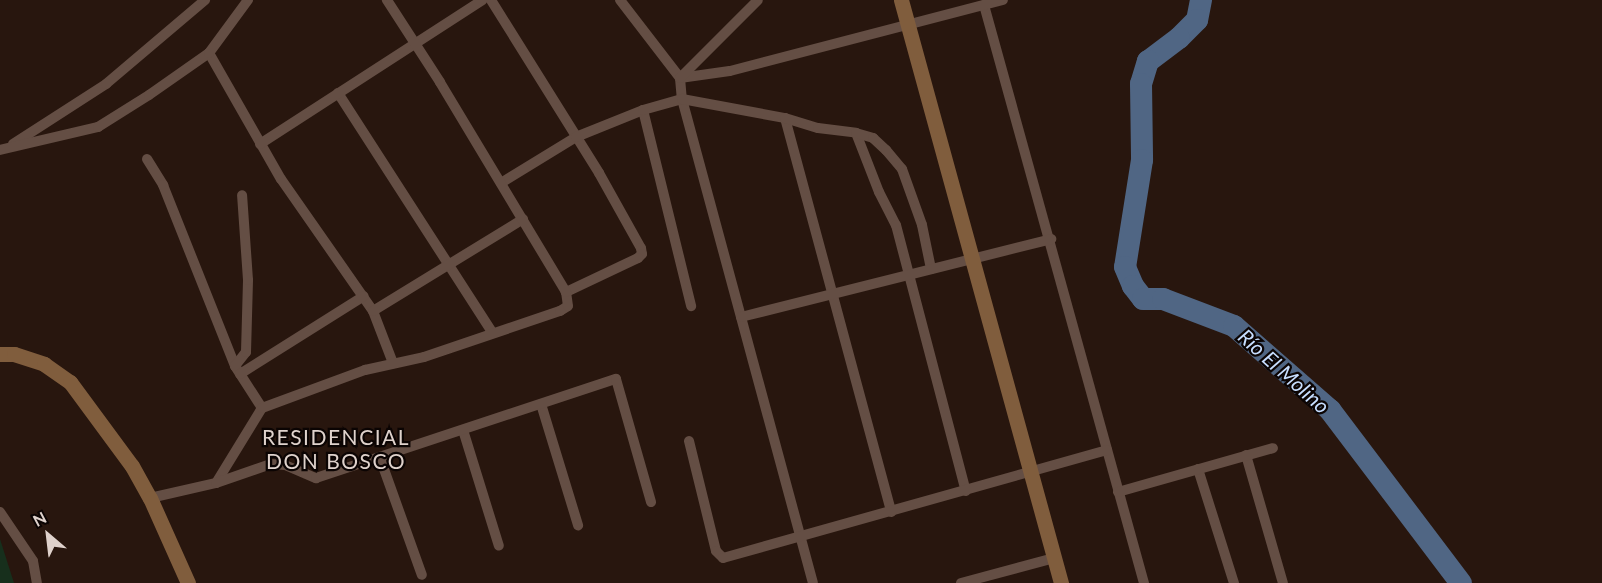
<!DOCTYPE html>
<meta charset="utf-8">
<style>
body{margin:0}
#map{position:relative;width:1602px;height:583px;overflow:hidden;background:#28160e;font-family:Lato,sans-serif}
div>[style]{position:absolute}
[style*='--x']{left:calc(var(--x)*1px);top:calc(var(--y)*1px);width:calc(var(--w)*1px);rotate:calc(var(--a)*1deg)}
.green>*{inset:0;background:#172f1c}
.river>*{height:22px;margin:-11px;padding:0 11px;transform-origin:11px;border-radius:11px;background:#506684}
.street>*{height:10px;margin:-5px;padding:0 5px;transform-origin:5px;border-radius:5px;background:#644e44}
.secondary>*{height:15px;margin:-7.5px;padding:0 7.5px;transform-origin:7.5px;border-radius:7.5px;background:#805d3d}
span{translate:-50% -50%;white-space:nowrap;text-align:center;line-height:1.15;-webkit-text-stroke:4.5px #0b0403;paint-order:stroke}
.water-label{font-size:21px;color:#c7deff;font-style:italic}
.neighbourhood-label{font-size:21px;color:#dfd2cc;letter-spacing:1.5px}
.north{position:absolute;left:18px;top:505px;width:60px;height:60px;-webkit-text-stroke:4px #0b0403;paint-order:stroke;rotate:332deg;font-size:16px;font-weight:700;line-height:24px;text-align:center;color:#dfd2cc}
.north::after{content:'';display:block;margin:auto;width:21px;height:27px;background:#dfd2cc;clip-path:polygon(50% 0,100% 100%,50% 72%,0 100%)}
</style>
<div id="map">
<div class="green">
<div style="clip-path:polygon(0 539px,14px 583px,0 583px)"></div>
</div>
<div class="river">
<div style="--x:1201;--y:0;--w:20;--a:101"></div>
<div style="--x:1197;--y:20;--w:25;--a:135"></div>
<div style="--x:1179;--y:38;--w:39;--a:143"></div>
<div style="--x:1148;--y:61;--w:24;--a:107"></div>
<div style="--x:1141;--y:84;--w:76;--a:89.2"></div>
<div style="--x:1142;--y:160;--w:108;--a:99"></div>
<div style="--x:1125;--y:267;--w:21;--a:67"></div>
<div style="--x:1133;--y:286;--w:16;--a:52"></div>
<div style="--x:1143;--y:299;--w:20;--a:0"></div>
<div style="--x:1163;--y:299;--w:76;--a:20.8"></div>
<div style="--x:1234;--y:326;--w:128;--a:41.2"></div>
<div style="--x:1330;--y:410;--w:217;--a:52.9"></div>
</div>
<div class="street">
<div style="--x:491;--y:0;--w:204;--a:58"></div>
<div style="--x:599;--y:173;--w:86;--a:60.8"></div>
<div style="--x:641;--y:248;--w:6;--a:81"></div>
<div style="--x:642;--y:254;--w:6;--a:135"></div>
<div style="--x:638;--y:258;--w:80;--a:154.7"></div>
<div style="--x:620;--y:0;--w:98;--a:52.4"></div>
<div style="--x:680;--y:78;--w:21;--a:85"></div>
<div style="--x:682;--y:99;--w:501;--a:74.86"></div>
<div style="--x:984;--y:5;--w:600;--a:74.53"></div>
<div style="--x:209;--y:53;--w:145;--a:60.3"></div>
<div style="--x:281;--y:179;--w:161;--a:55.1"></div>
<div style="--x:373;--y:311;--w:56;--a:69"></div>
<div style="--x:680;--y:78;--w:50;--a:-8"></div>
<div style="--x:730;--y:71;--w:282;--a:-14.6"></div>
<div style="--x:680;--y:78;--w:110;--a:-45"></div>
<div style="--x:338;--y:93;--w:284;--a:57.2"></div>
<div style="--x:643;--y:110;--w:202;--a:76.2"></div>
<div style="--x:785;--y:118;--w:408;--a:74.9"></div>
<div style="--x:856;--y:133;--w:63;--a:68.7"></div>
<div style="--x:879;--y:192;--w:37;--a:63"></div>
<div style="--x:896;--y:225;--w:275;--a:75.3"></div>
<div style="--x:13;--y:144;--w:111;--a:-32.8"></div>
<div style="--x:106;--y:84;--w:130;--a:-40.3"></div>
<div style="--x:260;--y:144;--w:265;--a:-32.9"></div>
<div style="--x:0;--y:150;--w:101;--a:-13.2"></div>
<div style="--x:98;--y:127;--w:60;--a:-32.1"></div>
<div style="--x:149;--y:95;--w:73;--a:-35"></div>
<div style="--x:209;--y:53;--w:66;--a:-53.7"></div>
<div style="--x:147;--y:159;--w:31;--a:58"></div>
<div style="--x:163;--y:185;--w:195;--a:68.3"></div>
<div style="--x:235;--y:366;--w:50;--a:57.3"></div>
<div style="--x:501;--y:183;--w:88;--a:-31.5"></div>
<div style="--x:576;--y:137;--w:72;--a:-21.9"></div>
<div style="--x:643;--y:110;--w:41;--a:-15.8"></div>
<div style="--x:682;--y:99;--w:105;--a:10.5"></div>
<div style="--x:785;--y:118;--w:34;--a:17"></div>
<div style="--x:818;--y:128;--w:38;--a:7"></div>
<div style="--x:856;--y:133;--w:18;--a:16"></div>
<div style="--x:873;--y:138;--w:18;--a:43"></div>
<div style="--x:886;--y:150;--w:25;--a:50"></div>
<div style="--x:902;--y:169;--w:59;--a:70.3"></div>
<div style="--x:922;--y:225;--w:45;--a:78.4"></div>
<div style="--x:373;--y:311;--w:176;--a:-31.5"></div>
<div style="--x:741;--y:317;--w:320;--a:-14.1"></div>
<div style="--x:235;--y:366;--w:18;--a:-52"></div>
<div style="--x:246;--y:352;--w:72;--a:-88.4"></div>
<div style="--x:248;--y:280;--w:85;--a:-94"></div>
<div style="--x:240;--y:374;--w:146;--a:-32.2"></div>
<div style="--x:541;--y:404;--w:127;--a:73"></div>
<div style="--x:463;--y:430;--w:121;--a:72.8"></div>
<div style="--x:689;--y:441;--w:113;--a:76.2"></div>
<div style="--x:716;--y:551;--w:10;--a:45"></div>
<div style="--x:723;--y:558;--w:399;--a:-15.7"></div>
<div style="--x:1246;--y:455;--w:133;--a:73.9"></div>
<div style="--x:380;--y:458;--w:124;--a:70.3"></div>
<div style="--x:1198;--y:469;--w:120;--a:72.5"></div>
<div style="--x:216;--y:483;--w:88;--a:-58.5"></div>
<div style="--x:262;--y:408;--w:110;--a:-20.3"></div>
<div style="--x:365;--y:370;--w:60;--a:-12.4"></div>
<div style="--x:424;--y:357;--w:144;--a:-18.7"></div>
<div style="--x:560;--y:311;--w:9;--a:-32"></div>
<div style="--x:568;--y:306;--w:14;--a:-98"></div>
<div style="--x:566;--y:292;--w:245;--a:-121"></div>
<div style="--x:440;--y:82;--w:98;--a:-122.9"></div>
<div style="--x:1118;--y:492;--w:161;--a:-15.8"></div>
<div style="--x:150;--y:498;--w:68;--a:-12.8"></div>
<div style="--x:216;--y:483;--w:58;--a:-19.1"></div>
<div style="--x:271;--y:464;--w:14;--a:4"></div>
<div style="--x:285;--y:465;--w:34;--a:23"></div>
<div style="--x:316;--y:478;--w:316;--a:-18.3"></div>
<div style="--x:616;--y:379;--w:128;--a:74.1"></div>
<div style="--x:0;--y:512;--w:59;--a:56"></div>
<div style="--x:33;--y:561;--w:22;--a:80"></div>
<div style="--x:961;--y:583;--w:96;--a:-15"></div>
</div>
<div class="secondary">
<div style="--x:901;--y:0;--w:605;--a:74.65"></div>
<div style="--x:0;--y:354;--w:14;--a:0"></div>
<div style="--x:14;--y:354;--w:32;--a:18"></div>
<div style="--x:44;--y:364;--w:32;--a:35"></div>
<div style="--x:70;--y:382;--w:104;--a:53.6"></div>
<div style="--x:132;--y:466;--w:37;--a:61"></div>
<div style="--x:150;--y:498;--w:93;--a:65.9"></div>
</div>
<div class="water-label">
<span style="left:1284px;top:371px;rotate:42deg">Río El Molino</span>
</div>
<div class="neighbourhood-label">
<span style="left:336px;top:449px">RESIDENCIAL<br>DON BOSCO</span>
</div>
<div class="north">N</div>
</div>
